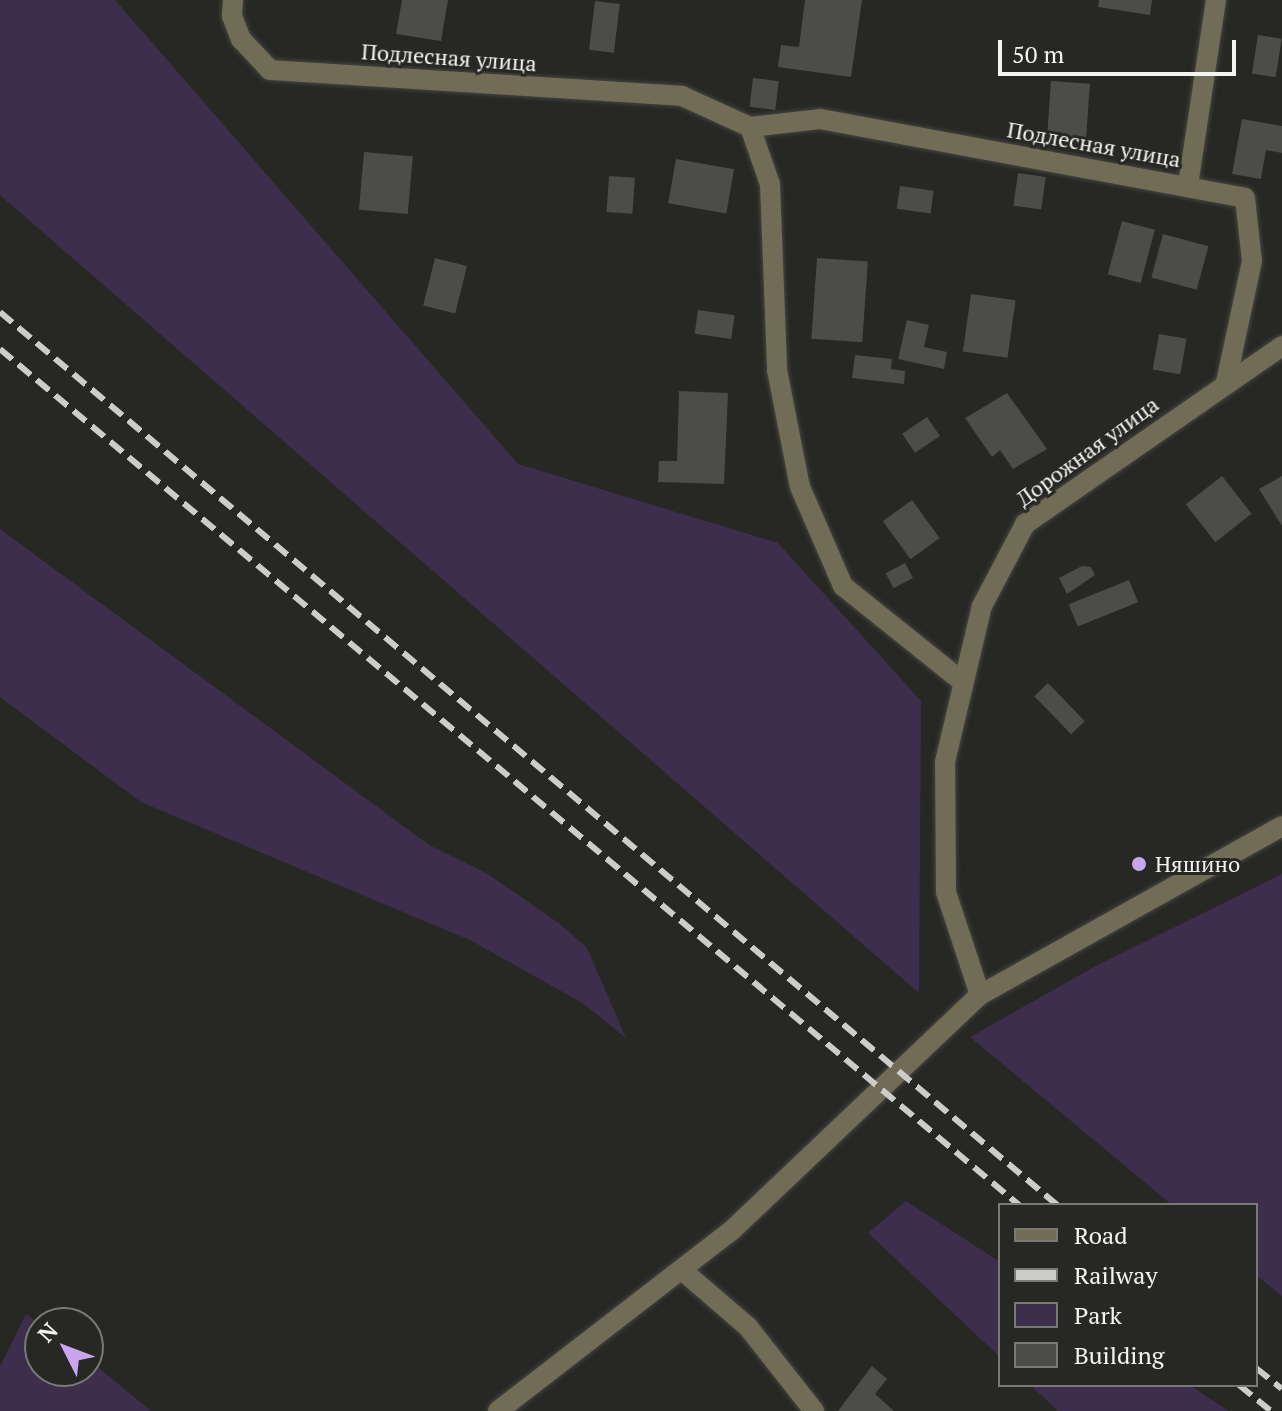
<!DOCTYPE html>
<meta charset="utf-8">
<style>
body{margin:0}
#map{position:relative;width:1282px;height:1411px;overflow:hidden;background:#272724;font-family:"PT Serif",serif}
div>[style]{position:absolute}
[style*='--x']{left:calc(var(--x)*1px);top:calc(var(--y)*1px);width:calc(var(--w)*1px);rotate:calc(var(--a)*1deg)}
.green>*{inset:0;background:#3e2e4d}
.building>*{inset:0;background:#4c4c49;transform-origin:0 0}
.roads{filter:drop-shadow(0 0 2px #444441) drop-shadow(0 0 2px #444441)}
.minor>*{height:20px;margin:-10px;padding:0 10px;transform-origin:10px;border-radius:10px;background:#706c55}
.rail>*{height:6px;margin-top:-3px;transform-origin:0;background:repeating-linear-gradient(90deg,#ccccc9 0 16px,transparent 0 24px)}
.dots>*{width:22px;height:22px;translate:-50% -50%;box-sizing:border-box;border:4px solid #272724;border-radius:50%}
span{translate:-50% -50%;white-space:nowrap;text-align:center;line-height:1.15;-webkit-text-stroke:6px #272724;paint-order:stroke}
.street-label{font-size:22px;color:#f3f3f1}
.poi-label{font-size:22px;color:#f3f3f1}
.left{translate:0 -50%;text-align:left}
.legend{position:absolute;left:998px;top:1203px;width:260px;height:184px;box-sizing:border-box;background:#272724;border:2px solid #797976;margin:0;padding:10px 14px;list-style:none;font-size:24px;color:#f3f3f1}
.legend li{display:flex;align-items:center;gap:16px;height:40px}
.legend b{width:40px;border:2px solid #797976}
.north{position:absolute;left:24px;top:1307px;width:80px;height:80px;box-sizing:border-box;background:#272724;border:2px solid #797976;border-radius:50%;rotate:312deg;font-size:22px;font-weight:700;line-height:32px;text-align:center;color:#f3f3f1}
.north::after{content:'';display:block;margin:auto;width:28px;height:36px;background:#c9a5ee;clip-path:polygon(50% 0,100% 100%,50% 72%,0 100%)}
.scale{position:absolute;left:998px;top:40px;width:238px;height:36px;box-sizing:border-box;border:4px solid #f3f3f1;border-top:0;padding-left:10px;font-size:24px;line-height:28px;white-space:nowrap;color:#f3f3f1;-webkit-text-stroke:6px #272724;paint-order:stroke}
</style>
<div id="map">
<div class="green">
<div style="clip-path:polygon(0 0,115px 0,518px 464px,778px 543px,921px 701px,919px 993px,0 195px)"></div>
<div style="clip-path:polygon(0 529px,429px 845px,488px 874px,560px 924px,587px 948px,626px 1038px,584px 1004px,472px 941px,141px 802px,0 697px)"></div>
<div style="clip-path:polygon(1282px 874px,1282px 1296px,1256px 1275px,1256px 1205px,1172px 1205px,970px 1037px,1094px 967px)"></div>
<div style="clip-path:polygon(906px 1201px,1000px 1262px,1000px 1357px,868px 1233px)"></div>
<div style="clip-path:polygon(26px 1314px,40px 1325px,40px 1371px,88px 1371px,88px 1359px,151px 1411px,0 1411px,0 1367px)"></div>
<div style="clip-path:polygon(1030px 1385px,1189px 1385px,1229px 1411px,1058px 1411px)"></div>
</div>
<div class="building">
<div style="clip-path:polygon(402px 0,448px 0,441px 41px,396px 34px)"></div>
<div style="clip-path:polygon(805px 0,862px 0,851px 77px,778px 67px,781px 45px,799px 47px)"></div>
<div style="clip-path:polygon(1099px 0,1152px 0,1150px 15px,1098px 7px)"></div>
<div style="left:595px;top:1px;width:25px;height:49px;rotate:7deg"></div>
<div style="left:1258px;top:35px;width:24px;height:39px;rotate:9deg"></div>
<div style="left:753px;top:78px;width:26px;height:29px;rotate:7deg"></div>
<div style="left:1051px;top:81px;width:39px;height:58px;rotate:4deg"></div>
<div style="clip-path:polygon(1242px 119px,1282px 126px,1282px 153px,1266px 150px,1261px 179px,1232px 174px)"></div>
<div style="left:364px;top:152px;width:49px;height:58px;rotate:5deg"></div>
<div style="left:676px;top:159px;width:59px;height:45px;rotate:10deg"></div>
<div style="left:1018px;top:173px;width:28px;height:33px;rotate:8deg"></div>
<div style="left:609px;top:176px;width:26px;height:36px;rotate:4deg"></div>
<div style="left:900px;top:186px;width:34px;height:23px;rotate:8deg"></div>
<div style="left:1122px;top:221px;width:34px;height:55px;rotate:15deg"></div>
<div style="left:1163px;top:234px;width:47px;height:45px;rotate:15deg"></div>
<div style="left:435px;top:258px;width:33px;height:49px;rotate:14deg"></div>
<div style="left:817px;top:258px;width:51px;height:81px;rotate:4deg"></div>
<div style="left:971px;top:294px;width:45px;height:58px;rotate:8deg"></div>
<div style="left:698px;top:310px;width:37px;height:24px;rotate:8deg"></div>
<div style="clip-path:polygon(907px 320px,929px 325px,924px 347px,947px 352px,944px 369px,898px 359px)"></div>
<div style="left:1159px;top:334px;width:28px;height:36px;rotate:10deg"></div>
<div style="clip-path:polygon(855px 355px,892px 359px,891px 369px,905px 371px,904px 384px,852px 378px)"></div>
<div style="clip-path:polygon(679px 391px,728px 393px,724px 484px,658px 482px,659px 461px,677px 461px)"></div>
<div style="clip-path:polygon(1007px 393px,1047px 449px,1013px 469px,1000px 450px,992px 457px,965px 418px)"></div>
<div style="left:927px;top:417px;width:23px;height:30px;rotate:56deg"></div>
<div style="left:1222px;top:476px;width:48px;height:46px;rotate:52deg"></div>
<div style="clip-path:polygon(1282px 476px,1282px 526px,1259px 489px)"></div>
<div style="left:912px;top:500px;width:47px;height:36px;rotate:54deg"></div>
<div style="left:905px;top:563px;width:17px;height:22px;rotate:62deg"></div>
<div style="clip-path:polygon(1082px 566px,1091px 567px,1095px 575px,1067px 594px,1059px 578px)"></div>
<div style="left:1129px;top:580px;width:24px;height:65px;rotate:68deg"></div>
<div style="left:1048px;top:683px;width:53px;height:19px;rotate:46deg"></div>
<div style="clip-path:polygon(872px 1366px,887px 1379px,875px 1394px,894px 1411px,838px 1411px)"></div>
</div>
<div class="roads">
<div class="minor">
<div style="--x:233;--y:0;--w:16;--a:94"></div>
<div style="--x:232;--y:16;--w:25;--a:69"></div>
<div style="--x:241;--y:39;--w:42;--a:46.9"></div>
<div style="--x:270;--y:70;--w:413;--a:3.6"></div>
<div style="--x:682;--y:96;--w:75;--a:24.5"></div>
<div style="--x:750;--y:127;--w:60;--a:70.7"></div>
<div style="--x:770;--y:184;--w:186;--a:87.8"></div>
<div style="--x:777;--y:370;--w:119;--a:78.9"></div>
<div style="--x:800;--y:487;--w:108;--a:66.5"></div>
<div style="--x:843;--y:586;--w:154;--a:38.7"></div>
<div style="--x:750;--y:127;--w:70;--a:-6.5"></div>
<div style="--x:820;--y:119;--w:432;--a:10.5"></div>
<div style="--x:1245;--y:198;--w:63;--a:83.7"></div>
<div style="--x:1252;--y:261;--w:124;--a:102.1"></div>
<div style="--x:1188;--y:185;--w:187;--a:-81.4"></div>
<div style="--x:980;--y:995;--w:108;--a:-108.3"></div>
<div style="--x:946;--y:892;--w:130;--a:-90.4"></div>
<div style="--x:945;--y:762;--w:160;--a:-76.7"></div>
<div style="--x:982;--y:606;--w:93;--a:-62.3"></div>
<div style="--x:1025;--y:524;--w:313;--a:-34.7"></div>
<div style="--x:683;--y:1271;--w:86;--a:40.7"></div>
<div style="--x:748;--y:1327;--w:107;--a:51.8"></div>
<div style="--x:498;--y:1411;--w:294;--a:-37.7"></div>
<div style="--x:731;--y:1231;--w:343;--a:-43.5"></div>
<div style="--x:980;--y:995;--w:346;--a:-29.2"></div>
</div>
</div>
<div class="rail">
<div style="--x:0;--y:312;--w:1384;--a:40.19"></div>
<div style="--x:0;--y:349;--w:1331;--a:40.03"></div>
<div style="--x:1256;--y:1368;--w:33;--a:39"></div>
<div style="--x:1239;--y:1385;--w:41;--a:39.1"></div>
</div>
<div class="dots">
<div style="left:1139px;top:864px;background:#c9a5ee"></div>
</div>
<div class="street-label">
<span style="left:449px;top:57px;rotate:4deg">Подлесная улица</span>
<span style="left:1094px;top:144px;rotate:10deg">Подлесная улица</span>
<span style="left:1087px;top:451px;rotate:-36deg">Дорожная улица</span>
</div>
<div class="poi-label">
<span class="left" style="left:1155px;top:864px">Няшино</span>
</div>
<ul class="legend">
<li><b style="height:10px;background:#706c55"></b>Road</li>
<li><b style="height:10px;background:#ccccc9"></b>Railway</li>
<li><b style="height:22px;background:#3e2e4d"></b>Park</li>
<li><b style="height:22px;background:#4c4c49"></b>Building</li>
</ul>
<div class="north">N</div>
<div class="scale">50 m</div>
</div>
